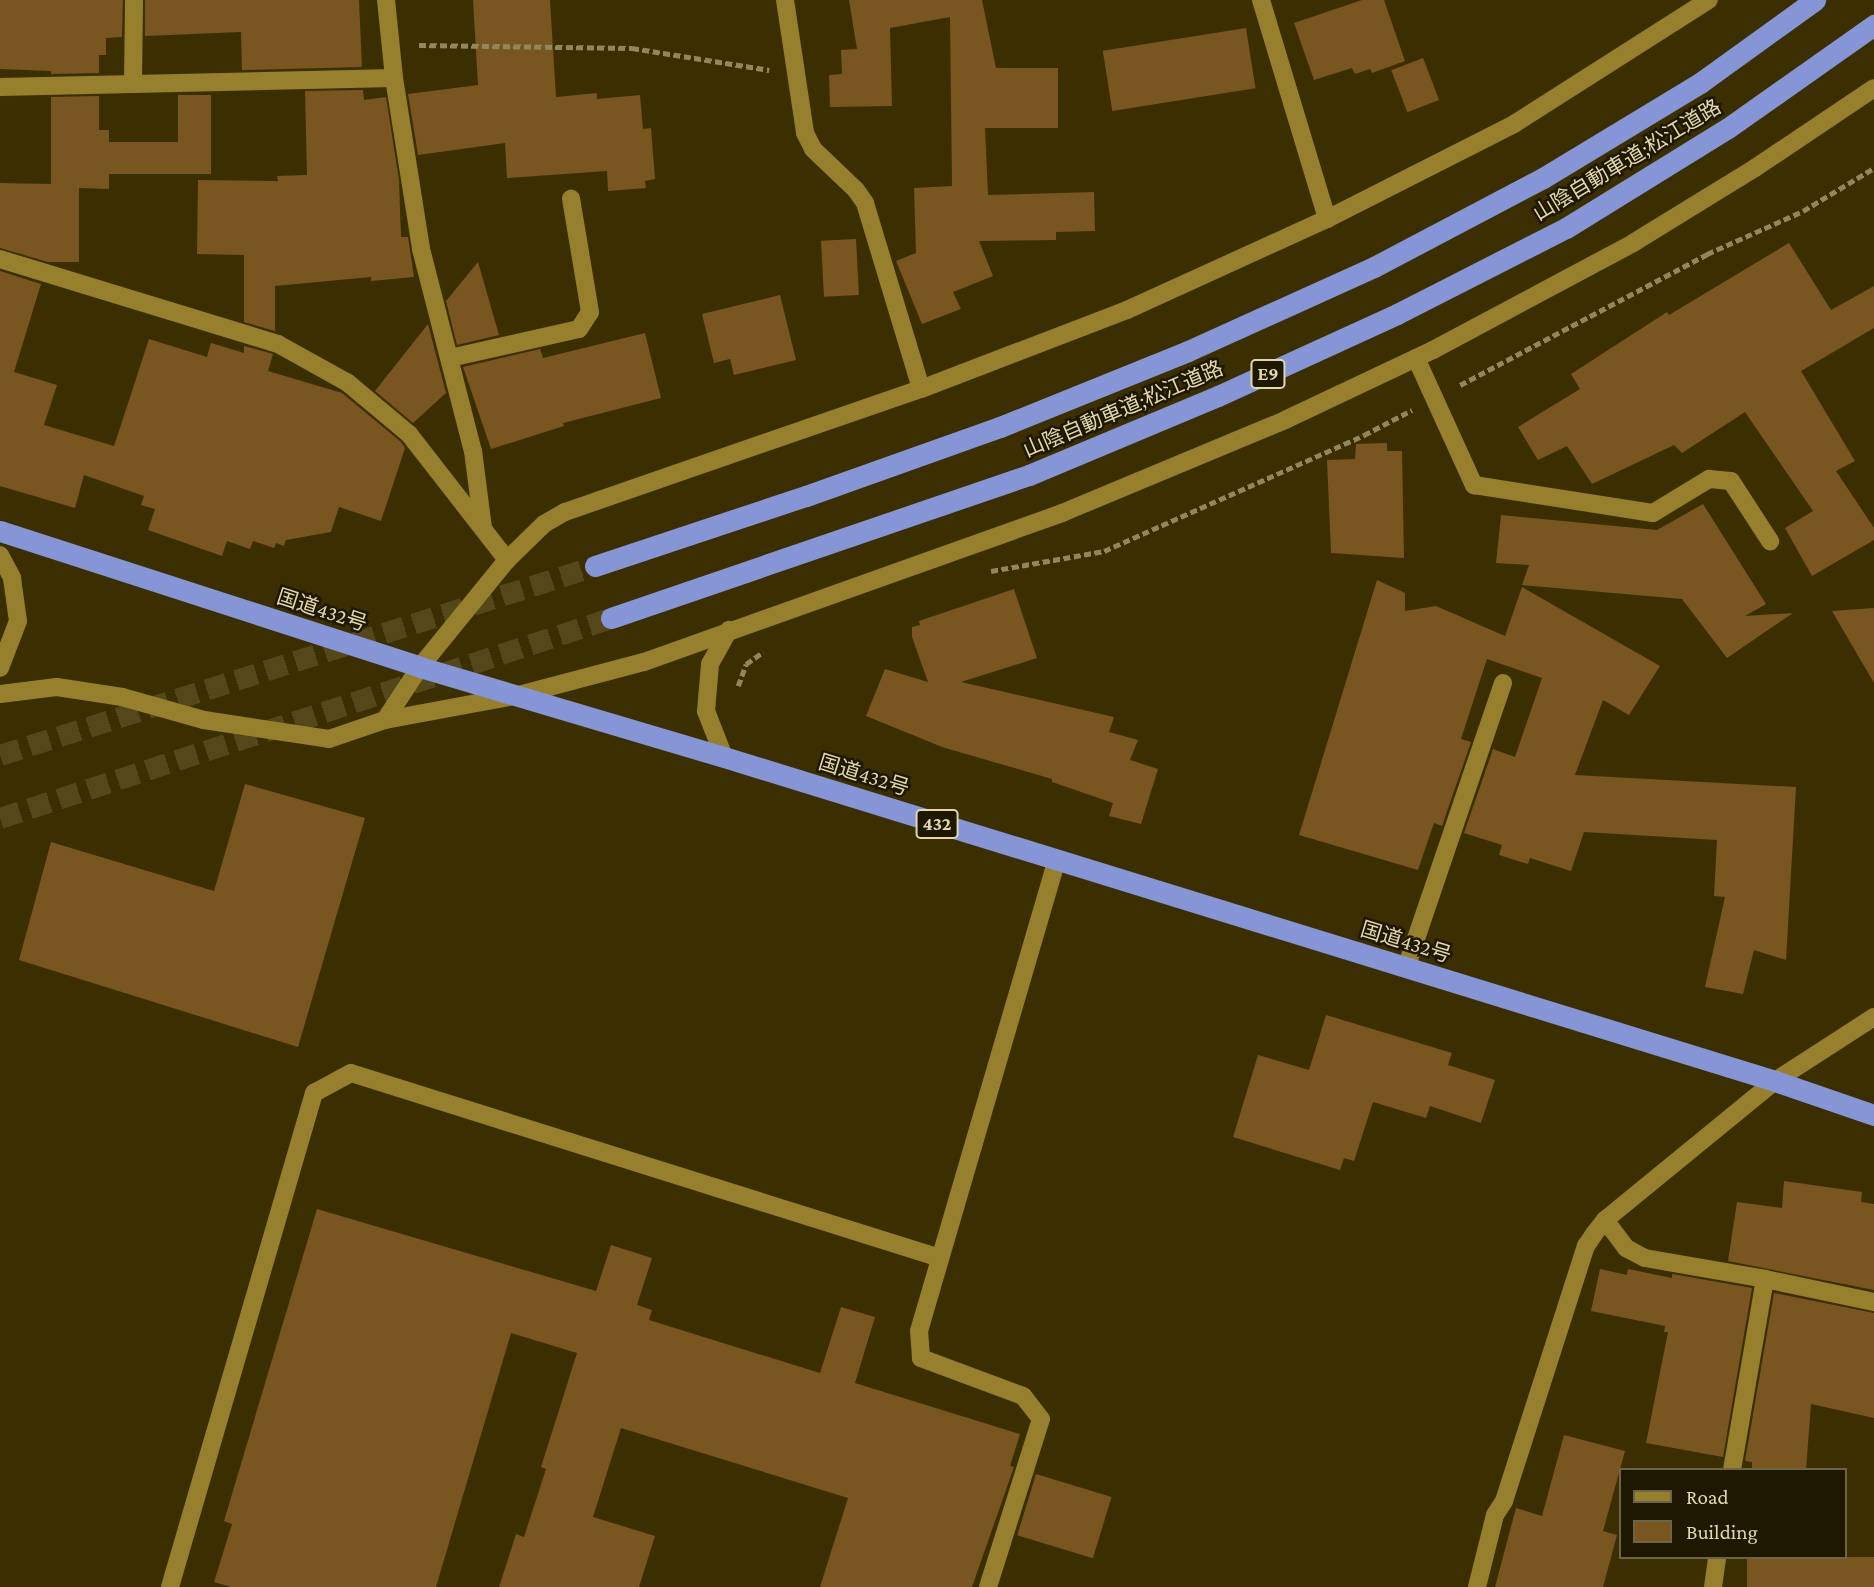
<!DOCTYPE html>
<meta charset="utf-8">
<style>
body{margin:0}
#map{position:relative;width:1874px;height:1587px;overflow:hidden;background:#3b2f01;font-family:"Crimson Pro","Noto Sans JP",serif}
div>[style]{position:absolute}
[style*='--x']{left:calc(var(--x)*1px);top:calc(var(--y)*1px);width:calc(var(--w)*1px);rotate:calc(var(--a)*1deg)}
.building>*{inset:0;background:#795520;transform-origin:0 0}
.highway-tunnel>*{height:21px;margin-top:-10.5px;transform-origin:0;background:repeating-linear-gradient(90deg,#54481b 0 21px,transparent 0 31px)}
.path>*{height:4.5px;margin-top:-2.25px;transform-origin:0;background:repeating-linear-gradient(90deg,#91865c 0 7px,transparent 0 10.5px)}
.lane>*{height:18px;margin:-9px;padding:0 9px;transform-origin:9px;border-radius:9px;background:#96802d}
.street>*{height:18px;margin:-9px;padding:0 9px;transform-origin:9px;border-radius:9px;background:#96802d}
.secondary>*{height:18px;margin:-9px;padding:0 9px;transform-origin:9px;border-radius:9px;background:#96802d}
.highway>*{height:21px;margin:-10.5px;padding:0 10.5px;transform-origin:10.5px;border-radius:10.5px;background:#8695d5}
span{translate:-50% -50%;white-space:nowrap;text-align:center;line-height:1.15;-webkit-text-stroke:5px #1f1801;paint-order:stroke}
.shield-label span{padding:2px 5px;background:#1f1801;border:2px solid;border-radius:5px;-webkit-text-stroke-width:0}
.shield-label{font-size:19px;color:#e2d7b1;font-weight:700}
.street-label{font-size:21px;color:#e2d7b1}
.legend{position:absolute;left:1619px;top:1468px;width:228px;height:91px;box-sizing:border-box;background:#1f1801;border:2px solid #6d6447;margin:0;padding:9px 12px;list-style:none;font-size:21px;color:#e2d7b1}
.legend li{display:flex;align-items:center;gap:14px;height:35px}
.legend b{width:35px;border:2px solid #6d6447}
</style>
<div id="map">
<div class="building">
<div style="clip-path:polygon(0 0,123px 0,122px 37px,106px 38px,106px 55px,99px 55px,99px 73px,51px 74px,51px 71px,0 69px)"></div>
<div style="clip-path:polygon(145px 0,359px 0,362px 67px,242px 70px,241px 32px,145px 36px)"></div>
<div style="clip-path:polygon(473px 0,550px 0,556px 97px,597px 93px,597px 99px,640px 95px,643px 129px,651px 128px,655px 179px,645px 181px,646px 188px,608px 191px,607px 171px,507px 178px,505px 143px,418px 155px,408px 94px,478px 85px)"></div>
<div style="clip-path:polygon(849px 0,982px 0,996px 68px,1058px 68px,1058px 128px,985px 128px,988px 195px,1094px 192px,1095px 231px,1056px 232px,1056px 240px,979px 241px,993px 276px,953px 292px,961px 309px,922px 324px,896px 261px,916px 253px,914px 188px,952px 186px,950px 17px,890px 28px,892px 106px,830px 107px,829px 75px,842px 74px,841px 50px,857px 49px)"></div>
<div style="clip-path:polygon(1362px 0,1384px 0,1405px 61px,1372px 73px,1370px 69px,1355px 74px,1352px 68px,1314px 80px,1294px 23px)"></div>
<div style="left:1246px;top:28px;width:61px;height:145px;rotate:81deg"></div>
<div style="left:1423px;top:58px;width:45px;height:34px;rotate:69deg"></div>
<div style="clip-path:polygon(363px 90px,364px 100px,386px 97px,399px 180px,401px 237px,408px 237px,414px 277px,371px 281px,371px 277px,275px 286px,275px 331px,244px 322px,244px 255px,197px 254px,198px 180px,278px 181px,277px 176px,307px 175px,305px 91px)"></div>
<div style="clip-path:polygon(178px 95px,211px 95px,211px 174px,109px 174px,109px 189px,79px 188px,79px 262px,48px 262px,0 248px,0 183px,51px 184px,51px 97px,99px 96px,99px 130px,109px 130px,109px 142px,178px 142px)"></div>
<div style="left:856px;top:239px;width:56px;height:35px;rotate:87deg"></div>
<div style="clip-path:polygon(1789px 243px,1831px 310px,1874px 286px,1874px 328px,1801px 371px,1855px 461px,1836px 471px,1874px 528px,1874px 540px,1812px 576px,1785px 528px,1813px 511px,1745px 412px,1682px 453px,1674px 445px,1592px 484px,1567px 446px,1538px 460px,1518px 427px,1580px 389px,1571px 374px,1667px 312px,1669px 315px)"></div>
<div style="clip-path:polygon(478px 262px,499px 335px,457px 345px,446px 301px)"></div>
<div style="clip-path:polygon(0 271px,41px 284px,14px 372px,57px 385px,44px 425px,114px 446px,149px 339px,207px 357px,211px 343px,244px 353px,244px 346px,273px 354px,268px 371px,342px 393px,401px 442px,405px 448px,381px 521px,339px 507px,331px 532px,286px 540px,284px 546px,276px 543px,274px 548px,253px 541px,250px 549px,227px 541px,222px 556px,148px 530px,155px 509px,141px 505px,144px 496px,84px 475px,75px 508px,0 486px)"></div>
<div style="clip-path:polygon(780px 295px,796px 360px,734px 375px,730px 359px,714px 363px,702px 314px)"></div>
<div style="clip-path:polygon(428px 324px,446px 393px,413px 423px,375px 391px)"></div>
<div style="clip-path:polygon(645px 333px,661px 398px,563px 423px,564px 426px,491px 449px,463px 367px,540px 349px,543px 358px)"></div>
<div style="clip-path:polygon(1387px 443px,1387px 451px,1402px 451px,1404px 558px,1331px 553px,1327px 460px,1355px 459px,1356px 444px)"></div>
<div style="clip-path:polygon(1703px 504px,1766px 604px,1745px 616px,1793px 613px,1727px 658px,1682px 599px,1522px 585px,1529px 565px,1496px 563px,1501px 515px,1657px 530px)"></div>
<div style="clip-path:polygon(1377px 580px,1405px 593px,1405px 611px,1436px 606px,1505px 636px,1522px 587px,1660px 666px,1629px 715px,1603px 700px,1575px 775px,1796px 787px,1786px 960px,1754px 950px,1743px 994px,1705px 987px,1725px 897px,1714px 896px,1717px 840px,1584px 832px,1571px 871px,1530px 858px,1528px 864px,1499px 855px,1502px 845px,1464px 833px,1493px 749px,1515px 757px,1542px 678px,1487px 659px,1461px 739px,1471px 742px,1442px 826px,1434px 823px,1418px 870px,1299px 835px)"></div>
<div style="clip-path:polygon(1014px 589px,1037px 658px,961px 682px,1114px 717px,1109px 732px,1138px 740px,1130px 760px,1158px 769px,1141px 824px,1109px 816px,1113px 803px,1052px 782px,1052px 779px,942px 747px,866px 716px,885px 669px,928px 682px,912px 637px,912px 627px,920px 625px,919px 621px)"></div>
<div style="clip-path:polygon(1874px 608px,1874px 683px,1832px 611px)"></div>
<div style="clip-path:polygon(245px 784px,365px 818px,298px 1047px,19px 960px,51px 842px,214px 891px)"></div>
<div style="clip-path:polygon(1326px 1015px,1452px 1053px,1448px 1065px,1495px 1080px,1481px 1123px,1430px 1106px,1426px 1118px,1373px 1102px,1354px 1161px,1344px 1158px,1340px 1170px,1233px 1137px,1258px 1055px,1309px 1070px)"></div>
<div style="clip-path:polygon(1784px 1181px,1862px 1192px,1861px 1202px,1874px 1204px,1874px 1290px,1728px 1261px,1737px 1202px,1782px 1208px)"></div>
<div style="clip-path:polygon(317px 1209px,596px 1291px,611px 1245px,652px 1258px,637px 1305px,652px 1310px,649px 1320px,820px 1373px,841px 1307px,875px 1317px,855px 1383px,1020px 1434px,1010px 1466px,1014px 1467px,972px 1587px,820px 1587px,848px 1498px,621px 1428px,593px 1517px,655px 1536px,639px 1587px,499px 1587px,516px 1534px,524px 1537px,546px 1469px,541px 1467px,577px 1353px,511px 1333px,436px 1587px,231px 1587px,214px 1582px,232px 1524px,224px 1521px)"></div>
<div style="clip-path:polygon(1600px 1269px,1627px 1275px,1628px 1269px,1672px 1278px,1672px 1274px,1752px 1288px,1723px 1457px,1646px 1443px,1668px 1332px,1664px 1332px,1665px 1326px,1591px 1311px)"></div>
<div style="clip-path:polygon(1774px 1293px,1874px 1313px,1874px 1418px,1811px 1404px,1806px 1470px,1752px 1470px,1752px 1462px,1745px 1461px)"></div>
<div style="clip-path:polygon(1564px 1435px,1625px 1451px,1603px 1531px,1617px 1535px,1603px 1587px,1495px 1587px,1516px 1508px,1542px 1516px)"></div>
<div style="left:1036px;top:1474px;width:79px;height:64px;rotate:17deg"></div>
<div style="left:1747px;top:1557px;width:127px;height:30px"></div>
</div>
<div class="highway-tunnel">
<div style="--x:0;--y:755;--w:624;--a:-17.62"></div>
<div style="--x:0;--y:818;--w:643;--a:-18.12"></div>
</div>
<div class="path">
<div style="--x:419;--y:45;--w:213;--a:0.8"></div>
<div style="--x:632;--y:48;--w:139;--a:9.1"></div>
<div style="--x:1460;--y:385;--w:280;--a:-27.9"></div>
<div style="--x:1707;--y:254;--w:105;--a:-24.1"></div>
<div style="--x:1803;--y:211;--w:83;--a:-31.2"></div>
<div style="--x:991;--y:571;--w:115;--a:-10"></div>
<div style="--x:1104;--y:551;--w:285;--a:-24"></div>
<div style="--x:1364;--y:435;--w:54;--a:-27.5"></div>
<div style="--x:738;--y:686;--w:23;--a:-70"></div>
<div style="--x:746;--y:664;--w:21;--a:-35"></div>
</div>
<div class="lane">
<div style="--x:450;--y:358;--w:132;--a:-12.7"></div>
<div style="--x:579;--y:329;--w:20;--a:-57"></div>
<div style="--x:590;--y:312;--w:115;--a:-99.5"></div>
<div style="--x:1406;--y:968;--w:301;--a:-71.2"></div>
<div style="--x:170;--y:1587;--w:515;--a:-73.75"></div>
<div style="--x:314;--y:1093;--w:42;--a:-28.4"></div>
<div style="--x:351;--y:1073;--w:617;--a:17.44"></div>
<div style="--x:988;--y:1587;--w:176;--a:-72.5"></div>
<div style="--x:1041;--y:1419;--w:29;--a:-128"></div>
<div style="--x:1023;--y:1396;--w:109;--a:-159.6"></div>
<div style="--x:921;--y:1358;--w:27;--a:-94"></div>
<div style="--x:919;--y:1331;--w:490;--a:-73.7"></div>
</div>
<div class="street">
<div style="--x:386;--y:0;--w:78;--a:84.1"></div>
<div style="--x:394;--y:78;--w:173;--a:81"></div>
<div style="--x:421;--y:249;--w:209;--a:75.6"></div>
<div style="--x:473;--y:451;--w:78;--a:82.6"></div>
<div style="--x:785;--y:0;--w:134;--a:81.4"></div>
<div style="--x:805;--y:133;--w:18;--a:63"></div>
<div style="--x:813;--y:149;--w:59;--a:43.6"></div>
<div style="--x:856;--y:190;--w:16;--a:55"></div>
<div style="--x:865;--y:203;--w:194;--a:73.2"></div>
<div style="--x:1261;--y:0;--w:229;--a:73.2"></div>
<div style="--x:133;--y:84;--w:84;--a:-89.3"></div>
<div style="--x:0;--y:87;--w:394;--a:-1.3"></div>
<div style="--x:0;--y:259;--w:291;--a:17"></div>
<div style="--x:278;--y:344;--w:80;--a:29.1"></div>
<div style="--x:348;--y:383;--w:80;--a:39.9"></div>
<div style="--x:409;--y:434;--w:160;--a:52.1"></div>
<div style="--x:1416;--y:358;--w:140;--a:65.5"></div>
<div style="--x:1474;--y:485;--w:181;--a:8.9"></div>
<div style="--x:1653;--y:513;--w:66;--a:-31.3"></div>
<div style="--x:1709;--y:479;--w:22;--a:5"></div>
<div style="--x:1731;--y:481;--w:72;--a:57"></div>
<div style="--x:0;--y:555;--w:26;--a:62"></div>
<div style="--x:12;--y:578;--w:43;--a:82.1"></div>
<div style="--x:18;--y:621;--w:50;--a:111"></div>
<div style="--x:385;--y:720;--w:132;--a:-10.5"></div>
<div style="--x:515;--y:696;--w:133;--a:-14.8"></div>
<div style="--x:644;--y:662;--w:444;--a:-19.6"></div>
<div style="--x:1062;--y:513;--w:242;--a:-22.6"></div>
<div style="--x:1285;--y:420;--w:164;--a:-25.3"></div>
<div style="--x:1433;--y:350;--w:227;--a:-28.1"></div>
<div style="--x:1633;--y:243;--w:143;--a:-31.6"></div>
<div style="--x:1755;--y:168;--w:143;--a:-33.9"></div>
<div style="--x:724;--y:757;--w:49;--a:-111.4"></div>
<div style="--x:706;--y:711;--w:47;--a:-85.1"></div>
<div style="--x:710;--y:664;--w:39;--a:-61"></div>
<div style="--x:1605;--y:1220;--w:35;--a:53"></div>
<div style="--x:1626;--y:1248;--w:21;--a:28"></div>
<div style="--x:1645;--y:1258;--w:122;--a:9.9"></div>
<div style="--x:1765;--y:1279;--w:111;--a:11.9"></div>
<div style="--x:1732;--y:1470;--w:194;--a:-80.2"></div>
<div style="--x:1477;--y:1587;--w:74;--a:-76"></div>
<div style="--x:1495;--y:1515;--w:17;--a:-57"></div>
<div style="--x:1504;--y:1501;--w:268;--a:-72.2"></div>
<div style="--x:1586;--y:1246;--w:14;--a:-56"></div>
<div style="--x:1594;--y:1234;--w:18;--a:-52"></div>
<div style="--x:1605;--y:1220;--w:220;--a:-39.3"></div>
<div style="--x:1775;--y:1081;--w:118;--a:-32.9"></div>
<div style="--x:1713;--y:1587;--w:30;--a:-82"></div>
</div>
<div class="secondary">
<div style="--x:0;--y:694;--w:57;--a:-7"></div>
<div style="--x:57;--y:687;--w:66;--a:8.7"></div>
<div style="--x:122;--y:697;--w:85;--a:15.7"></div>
<div style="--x:204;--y:720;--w:126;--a:8.6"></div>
<div style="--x:329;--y:739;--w:59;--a:-18.7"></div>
<div style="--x:385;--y:720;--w:64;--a:-56.6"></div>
<div style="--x:420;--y:667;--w:138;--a:-50.9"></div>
<div style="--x:507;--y:560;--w:52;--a:-44.2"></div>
<div style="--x:544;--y:524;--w:24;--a:-30"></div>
<div style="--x:565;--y:512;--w:377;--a:-19.1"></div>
<div style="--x:921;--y:389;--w:221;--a:-21"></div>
<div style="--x:1127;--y:310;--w:220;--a:-24.5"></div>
<div style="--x:1327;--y:219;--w:210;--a:-26.9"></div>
<div style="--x:1514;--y:124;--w:231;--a:-32.5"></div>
</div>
<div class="highway">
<div style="--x:0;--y:531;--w:441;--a:17.9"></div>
<div style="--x:420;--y:667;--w:317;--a:16.5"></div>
<div style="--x:724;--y:757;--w:1100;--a:17.13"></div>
<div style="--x:1775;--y:1081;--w:105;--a:19"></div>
<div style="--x:595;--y:566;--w:222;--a:-18.4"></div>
<div style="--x:806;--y:496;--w:206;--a:-19.6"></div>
<div style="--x:1000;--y:427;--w:203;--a:-22"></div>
<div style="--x:1188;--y:351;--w:204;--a:-24.3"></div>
<div style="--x:1374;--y:267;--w:191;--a:-27.8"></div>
<div style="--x:1543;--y:178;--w:184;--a:-31.2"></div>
<div style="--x:1700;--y:83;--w:142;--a:-35.8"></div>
<div style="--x:611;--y:618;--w:442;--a:-18.9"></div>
<div style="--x:1029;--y:475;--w:205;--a:-22.7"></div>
<div style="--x:1218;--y:396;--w:197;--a:-24.6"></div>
<div style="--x:1397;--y:314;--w:190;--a:-27"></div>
<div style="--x:1566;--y:228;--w:190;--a:-31.7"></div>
<div style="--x:1728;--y:128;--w:179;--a:-35.2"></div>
</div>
<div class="shield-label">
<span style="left:1268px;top:374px">E9</span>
<span style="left:937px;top:824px">432</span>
</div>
<div class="street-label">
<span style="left:1627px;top:160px;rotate:-31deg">山陰自動車道;松江道路</span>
<span style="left:1123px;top:409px;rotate:-23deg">山陰自動車道;松江道路</span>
<span style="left:322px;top:610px;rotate:18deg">国道432号</span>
<span style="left:864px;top:775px;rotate:17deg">国道432号</span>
<span style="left:1406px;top:942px;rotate:17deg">国道432号</span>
</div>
<ul class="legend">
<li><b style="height:9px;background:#96802d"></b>Road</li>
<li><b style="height:19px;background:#795520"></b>Building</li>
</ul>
</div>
